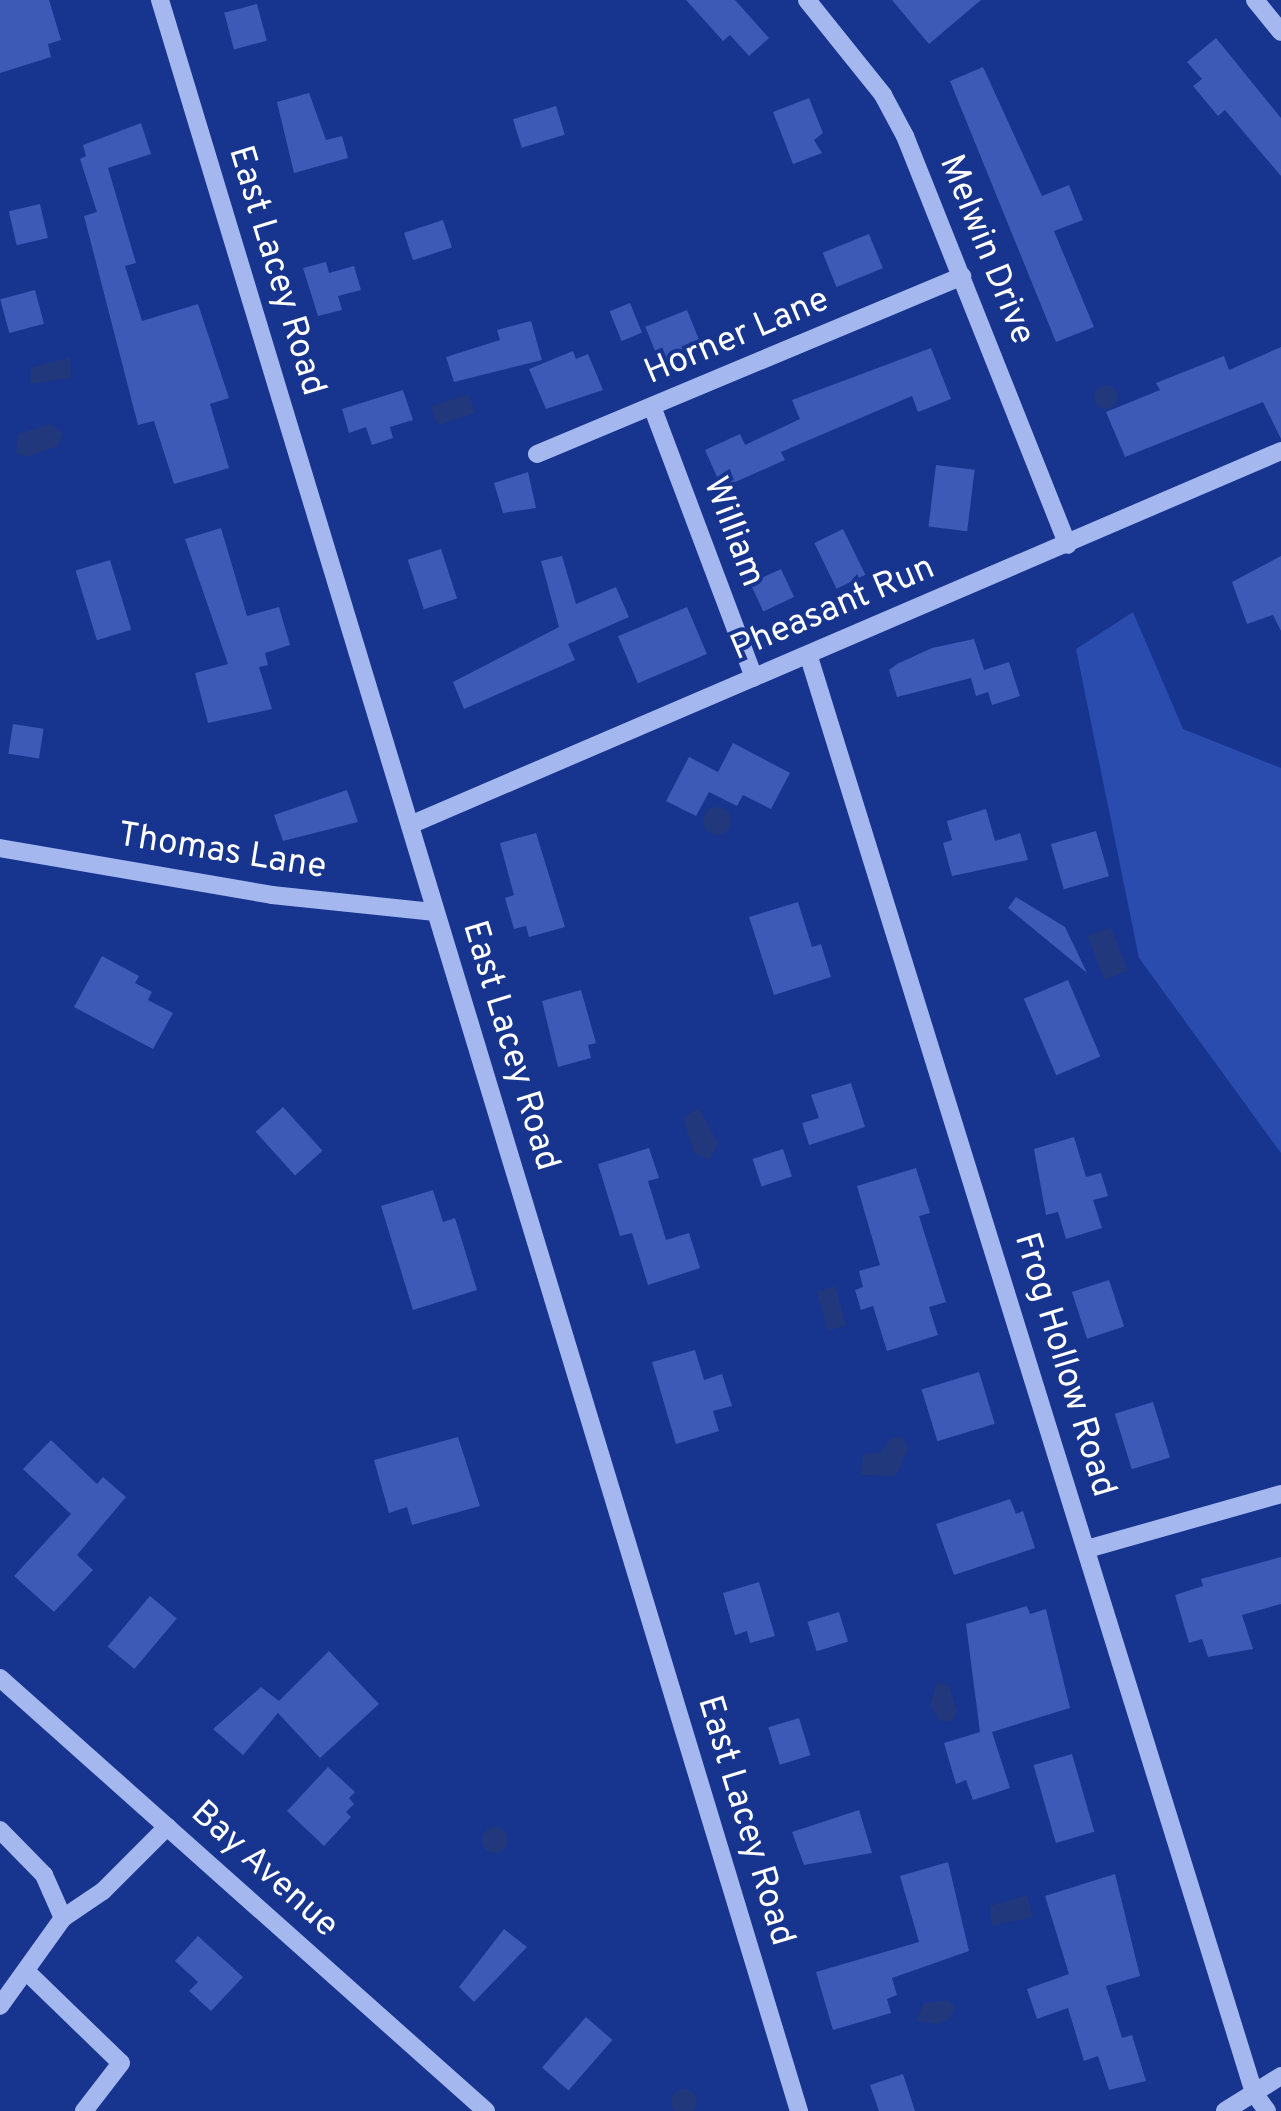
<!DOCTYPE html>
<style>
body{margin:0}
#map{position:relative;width:1281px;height:2111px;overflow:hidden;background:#17348f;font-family:Overpass,sans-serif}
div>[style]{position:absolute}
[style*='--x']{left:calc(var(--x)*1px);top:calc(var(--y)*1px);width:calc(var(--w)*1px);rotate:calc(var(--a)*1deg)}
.green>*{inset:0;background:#2a4cae}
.water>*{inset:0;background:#22387d;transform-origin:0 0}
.round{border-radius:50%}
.building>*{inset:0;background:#3c5ab6;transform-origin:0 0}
.minor>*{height:18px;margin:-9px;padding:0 9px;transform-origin:9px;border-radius:9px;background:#a4b8ef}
span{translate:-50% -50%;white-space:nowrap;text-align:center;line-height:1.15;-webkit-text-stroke:8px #17348f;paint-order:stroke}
.street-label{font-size:35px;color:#fff}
</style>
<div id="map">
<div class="green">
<div style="clip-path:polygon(1133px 612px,1183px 729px,1281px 768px,1281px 1153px,1139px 958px,1076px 649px)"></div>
</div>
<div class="water">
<div style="clip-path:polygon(70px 357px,71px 378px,30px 384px,31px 368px)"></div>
<div class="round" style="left:1094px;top:385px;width:24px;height:24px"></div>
<div style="left:469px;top:394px;width:20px;height:40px;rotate:72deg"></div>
<div style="clip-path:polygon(51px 424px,63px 433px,58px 446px,27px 457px,16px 453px,18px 434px)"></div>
<div class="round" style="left:703px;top:807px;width:28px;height:28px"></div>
<div style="left:1111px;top:927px;width:47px;height:25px;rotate:69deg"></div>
<div style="clip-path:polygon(699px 1108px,718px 1143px,710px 1160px,694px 1153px,683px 1118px)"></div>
<div style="left:835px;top:1286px;width:41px;height:19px;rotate:74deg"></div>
<div style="clip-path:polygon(902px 1437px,909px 1447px,896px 1476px,860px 1475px,863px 1454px,881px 1452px,891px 1438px)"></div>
<div style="clip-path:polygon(937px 1682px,949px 1686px,957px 1711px,952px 1722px,940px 1721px,930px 1705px)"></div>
<div class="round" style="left:482px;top:1827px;width:26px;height:26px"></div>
<div style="clip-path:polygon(1027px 1895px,1033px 1917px,992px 1926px,990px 1906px)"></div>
<div style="clip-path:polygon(948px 2000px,955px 2007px,951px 2018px,938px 2024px,916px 2021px,924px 2003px)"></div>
<div class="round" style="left:671px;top:2089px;width:26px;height:26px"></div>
</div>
<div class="building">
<div style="clip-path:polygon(0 0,49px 0,61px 40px,48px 44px,51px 57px,0 73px)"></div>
<div style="clip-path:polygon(686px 0,735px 0,769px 38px,749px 56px,730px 35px,723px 41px)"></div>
<div style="clip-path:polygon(892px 0,981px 0,929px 44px)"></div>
<div style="left:257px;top:4px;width:38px;height:34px;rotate:75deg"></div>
<div style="clip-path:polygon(1216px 38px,1281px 118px,1281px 176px,1225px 110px,1218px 116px,1193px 86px,1202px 79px,1187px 62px)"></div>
<div style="clip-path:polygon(983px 67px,1042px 196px,1069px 185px,1083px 220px,1054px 231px,1094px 327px,1056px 342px,950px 81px)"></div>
<div style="clip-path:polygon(309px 93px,326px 140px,342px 136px,348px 158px,294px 173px,277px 102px)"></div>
<div style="clip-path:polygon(809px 98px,823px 133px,814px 140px,822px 153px,793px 164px,773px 112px)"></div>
<div style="left:556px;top:106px;width:30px;height:45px;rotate:73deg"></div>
<div style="clip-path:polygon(141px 123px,151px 154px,108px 168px,136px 263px,125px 266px,142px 321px,198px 304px,229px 398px,210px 404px,229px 468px,174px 484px,154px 421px,138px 425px,84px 216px,97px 212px,80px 159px,86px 156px,83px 145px)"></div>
<div style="left:40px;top:204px;width:35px;height:32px;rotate:77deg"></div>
<div style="left:443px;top:220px;width:29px;height:41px;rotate:72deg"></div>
<div style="left:869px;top:234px;width:37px;height:50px;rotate:68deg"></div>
<div style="clip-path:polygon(326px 262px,329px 273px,354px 266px,361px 290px,338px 296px,342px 310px,318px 316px,303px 268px)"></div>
<div style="left:35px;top:290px;width:35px;height:36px;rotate:75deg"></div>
<div style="left:630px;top:303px;width:32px;height:22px;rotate:68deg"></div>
<div style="left:687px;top:310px;width:40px;height:45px;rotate:68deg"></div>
<div style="clip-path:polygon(531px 321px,542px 360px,454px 382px,446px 357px,500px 340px,497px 330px)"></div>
<div style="clip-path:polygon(1281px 347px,1281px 439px,1263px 402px,1125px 457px,1106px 412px,1160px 390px,1156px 383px,1224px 356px,1229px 370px)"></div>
<div style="clip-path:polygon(931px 348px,951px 399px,918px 412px,912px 396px,781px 452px,785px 460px,722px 488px,705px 450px,740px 434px,745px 445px,800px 419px,792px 400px)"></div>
<div style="clip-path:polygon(573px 351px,576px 359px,588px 354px,603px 390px,546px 409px,529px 369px)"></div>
<div style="clip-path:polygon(403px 390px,413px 420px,390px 427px,393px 438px,372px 445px,366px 427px,349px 433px,342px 409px)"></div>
<div style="left:936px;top:465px;width:39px;height:62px;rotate:7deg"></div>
<div style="clip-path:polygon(528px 472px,536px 508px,503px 513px,494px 483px)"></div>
<div style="clip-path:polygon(221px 528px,247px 616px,279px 607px,290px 645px,265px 653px,268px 665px,259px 667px,272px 709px,208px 723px,195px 673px,228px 664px,185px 539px)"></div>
<div style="left:843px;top:529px;width:51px;height:32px;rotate:64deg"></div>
<div style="left:441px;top:549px;width:52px;height:35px;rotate:72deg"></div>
<div style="clip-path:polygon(562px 556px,576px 604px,616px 587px,629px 617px,568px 644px,575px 660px,464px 709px,453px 682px,559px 627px,541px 561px)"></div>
<div style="clip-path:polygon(1281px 556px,1281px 631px,1273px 615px,1247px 624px,1232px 582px)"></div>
<div style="left:110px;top:560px;width:73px;height:36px;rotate:73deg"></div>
<div style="left:781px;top:569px;width:31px;height:34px;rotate:65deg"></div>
<div style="left:687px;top:607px;width:51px;height:75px;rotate:67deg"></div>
<div style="clip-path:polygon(974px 639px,984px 670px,1009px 662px,1020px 696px,992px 705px,988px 692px,976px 696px,971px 678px,897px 697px,889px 670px,897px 664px,932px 648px)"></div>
<div style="left:13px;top:724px;width:31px;height:30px;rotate:9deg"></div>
<div style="clip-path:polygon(733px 743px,790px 773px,771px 809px,743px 795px,737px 806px,709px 792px,696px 816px,666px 801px,689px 757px,718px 772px)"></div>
<div style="clip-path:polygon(347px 790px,358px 822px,283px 841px,274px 815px)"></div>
<div style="clip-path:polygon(986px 809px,995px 841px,1020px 833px,1028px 860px,952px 876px,943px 843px,952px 840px,947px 821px)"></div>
<div style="left:1096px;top:831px;width:47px;height:47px;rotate:74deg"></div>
<div style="clip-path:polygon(536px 833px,565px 927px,529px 937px,526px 926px,514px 929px,505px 898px,514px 895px,500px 843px)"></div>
<div style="clip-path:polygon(1016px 897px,1065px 927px,1087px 973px,1008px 908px)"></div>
<div style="clip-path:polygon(798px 902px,812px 947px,821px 944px,831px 977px,774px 995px,749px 917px)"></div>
<div style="clip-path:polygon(102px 956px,139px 976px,135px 983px,152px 992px,148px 1000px,173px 1013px,153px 1049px,74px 1007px)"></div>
<div style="left:1068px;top:980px;width:83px;height:48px;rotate:67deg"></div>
<div style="clip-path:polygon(581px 990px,596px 1043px,588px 1045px,591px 1058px,558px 1067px,542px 1001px)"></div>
<div style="clip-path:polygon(851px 1083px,865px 1127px,809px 1145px,802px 1123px,819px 1118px,811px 1095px)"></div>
<div style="left:283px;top:1107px;width:59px;height:37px;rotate:48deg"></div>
<div style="clip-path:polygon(1074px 1137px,1086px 1177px,1101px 1173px,1108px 1196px,1093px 1200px,1102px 1228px,1066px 1239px,1058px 1212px,1046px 1215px,1034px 1149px)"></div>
<div style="clip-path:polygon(649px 1148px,659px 1178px,648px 1181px,666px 1240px,689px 1233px,700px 1268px,648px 1285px,632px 1233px,620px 1236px,598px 1164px)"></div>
<div style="left:783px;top:1149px;width:29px;height:32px;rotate:72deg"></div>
<div style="clip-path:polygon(916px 1168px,930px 1213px,919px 1216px,946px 1302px,929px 1307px,938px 1335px,887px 1351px,873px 1306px,861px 1310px,855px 1290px,863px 1287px,859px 1271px,880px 1265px,857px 1186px)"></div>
<div style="clip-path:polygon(433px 1190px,443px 1222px,455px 1218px,477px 1290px,413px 1310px,381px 1206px)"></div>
<div style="left:1109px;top:1280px;width:49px;height:39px;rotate:72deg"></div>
<div style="clip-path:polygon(695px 1350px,704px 1380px,722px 1374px,732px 1406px,713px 1411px,719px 1431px,676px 1444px,652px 1362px)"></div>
<div style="left:979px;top:1372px;width:54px;height:60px;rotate:73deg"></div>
<div style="left:1153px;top:1402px;width:58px;height:40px;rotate:73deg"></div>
<div style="clip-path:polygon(458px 1437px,480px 1506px,412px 1525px,407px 1507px,389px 1513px,374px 1460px)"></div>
<div style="clip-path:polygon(51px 1440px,97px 1484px,103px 1477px,126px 1497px,77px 1555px,93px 1570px,54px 1612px,14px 1576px,71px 1514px,23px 1469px)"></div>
<div style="clip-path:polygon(1010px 1499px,1016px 1514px,1023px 1511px,1035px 1548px,954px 1575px,936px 1524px)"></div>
<div style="clip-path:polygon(1281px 1557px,1281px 1604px,1242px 1615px,1253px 1649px,1208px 1657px,1202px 1639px,1189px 1643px,1175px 1595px,1203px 1586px,1201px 1579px)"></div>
<div style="clip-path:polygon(759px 1582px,775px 1636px,750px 1643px,747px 1631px,735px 1635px,723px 1593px)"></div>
<div style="left:150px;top:1596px;width:35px;height:66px;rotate:40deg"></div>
<div style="clip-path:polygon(1027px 1606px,1030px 1614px,1046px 1609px,1070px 1708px,992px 1732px,1010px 1788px,973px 1800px,966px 1780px,956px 1784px,944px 1743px,980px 1732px,966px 1624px)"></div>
<div style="left:839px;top:1612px;width:31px;height:33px;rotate:73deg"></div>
<div style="clip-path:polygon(329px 1651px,379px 1704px,320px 1758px,278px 1713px,243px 1755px,213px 1729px,261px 1687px,279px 1701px)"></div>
<div style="left:799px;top:1718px;width:39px;height:32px;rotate:73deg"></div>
<div style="left:1072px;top:1754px;width:81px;height:40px;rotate:74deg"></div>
<div style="clip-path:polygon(328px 1767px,355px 1792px,349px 1798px,354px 1804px,346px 1812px,351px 1817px,324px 1846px,287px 1811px)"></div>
<div style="clip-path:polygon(859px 1810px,872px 1853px,804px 1865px,792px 1832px)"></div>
<div style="clip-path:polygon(948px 1862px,969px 1951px,892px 1978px,897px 1995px,887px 1999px,891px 2013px,833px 2030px,816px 1972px,919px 1942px,900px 1876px)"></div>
<div style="clip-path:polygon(1115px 1874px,1140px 1976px,1106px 1986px,1122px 2038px,1132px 2035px,1146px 2081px,1109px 2090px,1098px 2056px,1084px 2061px,1068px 2008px,1037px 2019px,1027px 1989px,1069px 1974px,1045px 1896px)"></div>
<div style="clip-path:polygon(504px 1929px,527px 1947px,474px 2002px,459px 1987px)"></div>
<div style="clip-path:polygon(198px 1936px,243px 1977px,211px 2011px,189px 1991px,198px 1982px,175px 1961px)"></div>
<div style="left:586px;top:2017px;width:35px;height:67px;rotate:41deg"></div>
<div style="clip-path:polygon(903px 2074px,915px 2111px,879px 2111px,870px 2085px)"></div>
</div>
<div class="minor">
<div style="--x:160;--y:0;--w:2206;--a:73.16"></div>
<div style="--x:807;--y:0;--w:122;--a:51.3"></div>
<div style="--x:883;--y:95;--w:47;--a:61.8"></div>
<div style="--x:905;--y:136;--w:440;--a:68.3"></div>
<div style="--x:1255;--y:0;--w:41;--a:50.9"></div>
<div style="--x:653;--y:409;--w:287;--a:69.4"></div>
<div style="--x:537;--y:454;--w:461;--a:-22.7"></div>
<div style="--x:809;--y:657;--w:1503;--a:72.78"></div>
<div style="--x:1254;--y:2093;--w:22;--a:54"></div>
<div style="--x:410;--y:825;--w:948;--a:-23.24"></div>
<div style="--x:0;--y:848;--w:276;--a:9.8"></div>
<div style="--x:272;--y:895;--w:164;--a:6"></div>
<div style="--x:1087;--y:1549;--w:202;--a:-15.8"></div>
<div style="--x:0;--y:1678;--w:651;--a:41.7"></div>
<div style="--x:0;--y:1830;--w:63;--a:45.6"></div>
<div style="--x:44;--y:1875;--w:47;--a:66.2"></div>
<div style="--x:63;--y:1918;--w:108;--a:125.6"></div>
<div style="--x:63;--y:1918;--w:48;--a:-34"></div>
<div style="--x:103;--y:1891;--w:91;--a:-45"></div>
<div style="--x:28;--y:1973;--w:129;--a:44.1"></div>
<div style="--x:121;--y:2063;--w:61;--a:127.6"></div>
<div style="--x:1225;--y:2111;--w:66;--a:-32"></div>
</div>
<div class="street-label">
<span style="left:986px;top:250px;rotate:68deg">Melwin Drive</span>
<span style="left:276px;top:271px;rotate:73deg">East Lacey Road</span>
<span style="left:737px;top:337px;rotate:-23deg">Horner Lane</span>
<span style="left:733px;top:532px;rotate:69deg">William</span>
<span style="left:833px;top:609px;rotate:-23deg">Pheasant Run</span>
<span style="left:222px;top:852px;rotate:9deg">Thomas Lane</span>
<span style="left:510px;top:1046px;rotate:73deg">East Lacey Road</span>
<span style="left:1064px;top:1365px;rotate:73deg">Frog Hollow Road</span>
<span style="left:745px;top:1821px;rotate:73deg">East Lacey Road</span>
<span style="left:264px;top:1870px;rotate:42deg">Bay Avenue</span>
</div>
</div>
